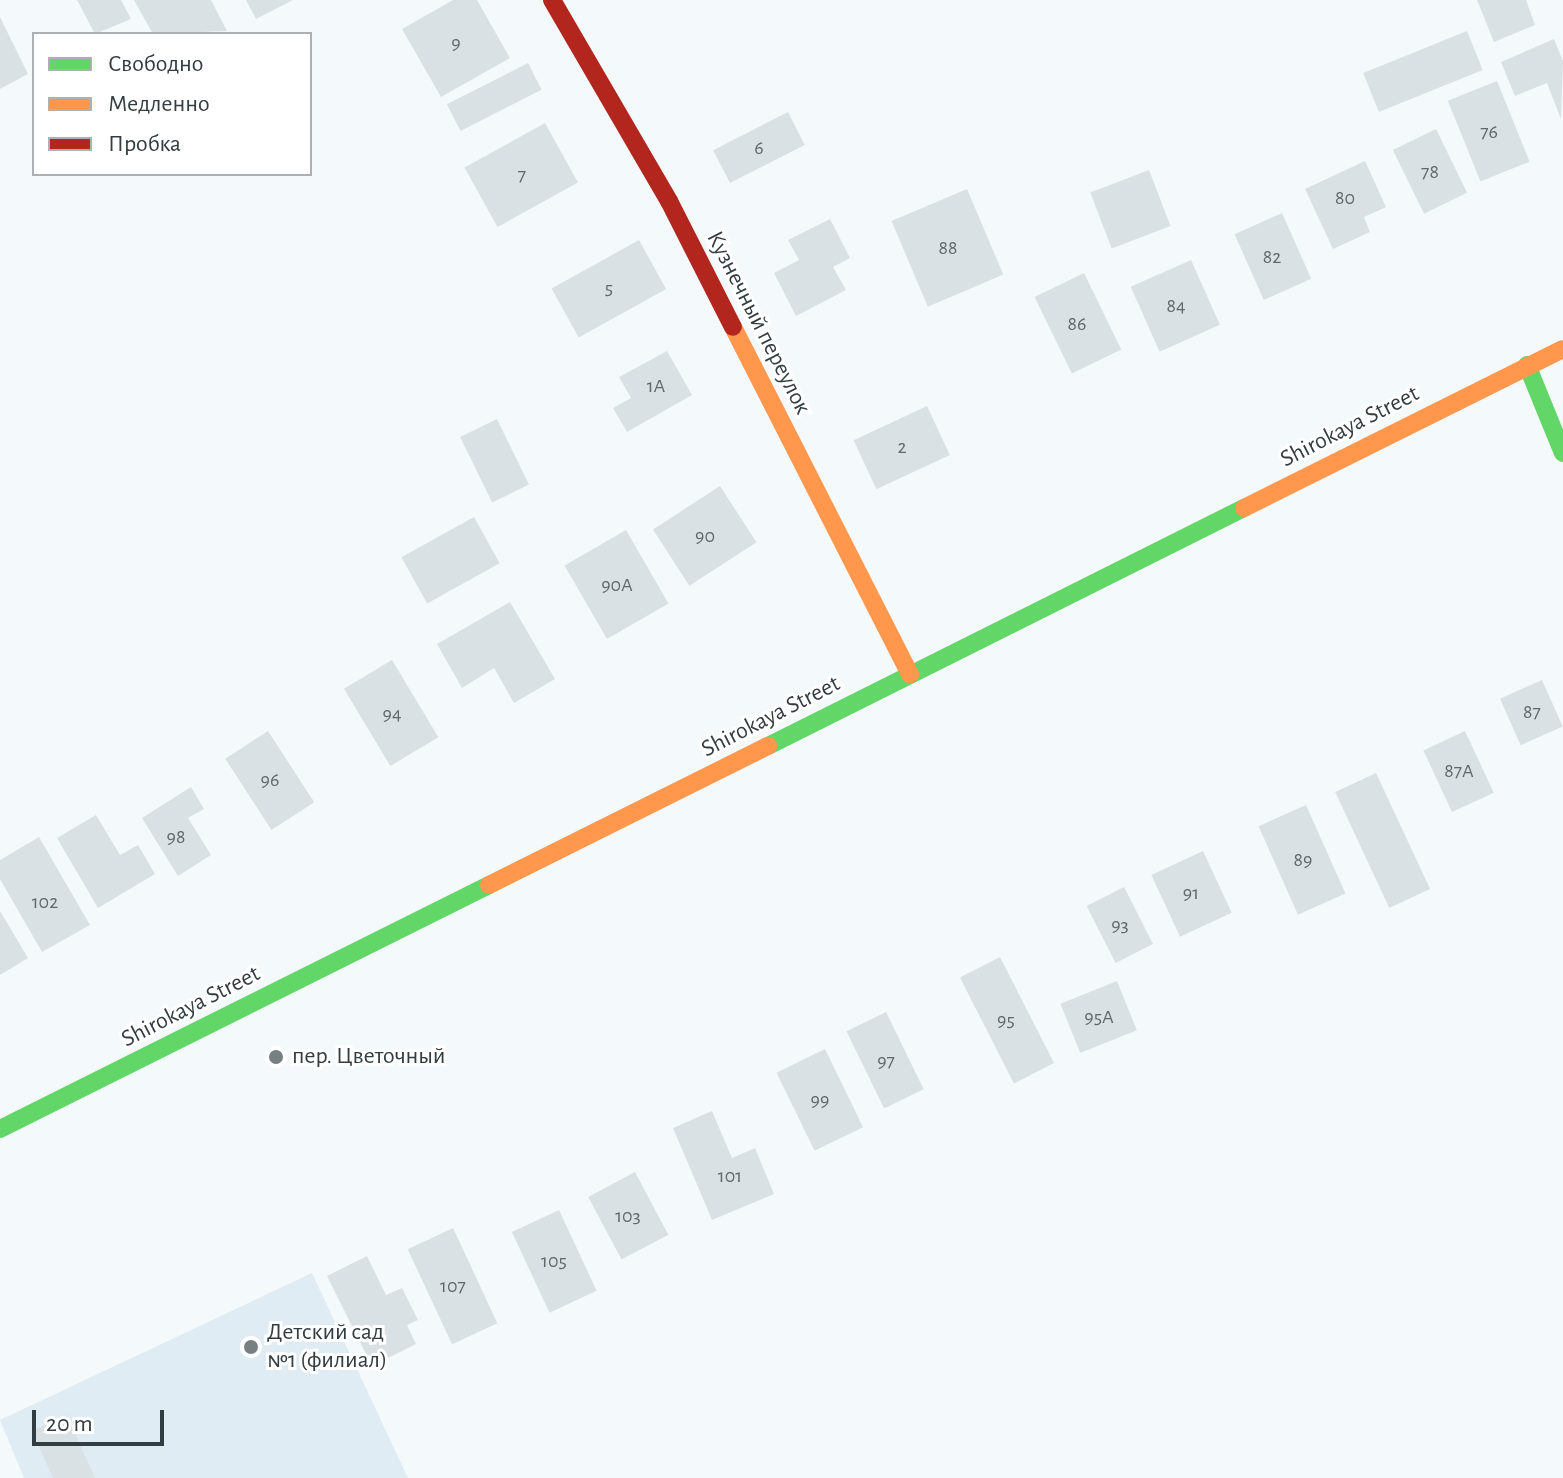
<!DOCTYPE html>
<meta charset="utf-8">
<style>
body{margin:0}
#map{position:relative;width:1563px;height:1478px;overflow:hidden;background:#f4f9fc;font-family:"Alegreya Sans",sans-serif}
div>[style]{position:absolute}
[style*='--x']{left:calc(var(--x)*1px);top:calc(var(--y)*1px);width:calc(var(--w)*1px);rotate:calc(var(--a)*1deg)}
.built>*{inset:0;background:#dfecf3}
.building>*{inset:0;background:#dae1e5;transform-origin:0 0}
.fast>*{height:18px;margin:-9px;padding:0 9px;transform-origin:9px;border-radius:9px;background:#63d668}
.slow>*{height:18px;margin:-9px;padding:0 9px;transform-origin:9px;border-radius:9px;background:#ff974d}
.jam>*{height:18px;margin:-9px;padding:0 9px;transform-origin:9px;border-radius:9px;background:#b3261e}
.dots>*{width:22px;height:22px;translate:-50% -50%;box-sizing:border-box;border:4px solid #fff;border-radius:50%}
span{translate:-50% -50%;white-space:nowrap;text-align:center;line-height:1.15;-webkit-text-stroke:6px #fff;paint-order:stroke}
.number-label{font-size:20px;color:#5e686c}
.number-label span{-webkit-text-stroke-width:0}
.street-label{font-size:24px;color:#323d41}
.poi-label{font-size:24px;color:#323d41}
.left{translate:0 -50%;text-align:left}
.legend{position:absolute;left:32px;top:32px;width:280px;height:144px;box-sizing:border-box;background:#fff;border:2px solid #adb1b3;margin:0;padding:10px 14px;list-style:none;font-size:24px;color:#323d41}
.legend li{display:flex;align-items:center;gap:16px;height:40px}
.legend b{width:40px;border:2px solid #adb1b3}
.scale{position:absolute;left:32px;top:1410px;width:132px;height:36px;box-sizing:border-box;border:4px solid #323d41;border-top:0;padding-left:10px;font-size:24px;line-height:28px;white-space:nowrap;color:#323d41;-webkit-text-stroke:6px #fff;paint-order:stroke}
</style>
<div id="map">
<div class="built">
<div style="clip-path:polygon(312px 1273px,408px 1478px,24px 1478px,0 1420px)"></div>
</div>
<div class="building">
<div style="clip-path:polygon(77px 0,121px 0,131px 19px,95px 34px)"></div>
<div style="clip-path:polygon(134px 0,211px 0,227px 31px,153px 34px)"></div>
<div style="clip-path:polygon(246px 0,293px 0,256px 19px)"></div>
<div style="clip-path:polygon(453px 0,477px 0,510px 58px,441px 97px,402px 29px)"></div>
<div style="clip-path:polygon(1477px 0,1526px 0,1535px 25px,1494px 42px)"></div>
<div style="clip-path:polygon(0 17px,28px 74px,0 89px)"></div>
<div style="left:1467px;top:31px;width:42px;height:112px;rotate:68deg"></div>
<div style="clip-path:polygon(1554px 39px,1563px 61px,1561px 119px,1547px 83px,1515px 96px,1501px 62px)"></div>
<div style="left:528px;top:63px;width:30px;height:91px;rotate:63deg"></div>
<div style="left:1497px;top:81px;width:87px;height:53px;rotate:68deg"></div>
<div style="left:788px;top:112px;width:37px;height:84px;rotate:63deg"></div>
<div style="left:545px;top:123px;width:68px;height:92px;rotate:61deg"></div>
<div style="left:1436px;top:129px;width:71px;height:48px;rotate:64deg"></div>
<div style="clip-path:polygon(1365px 161px,1386px 207px,1364px 217px,1370px 232px,1333px 249px,1305px 189px)"></div>
<div style="left:1149px;top:170px;width:60px;height:63px;rotate:69deg"></div>
<div style="left:967px;top:189px;width:93px;height:82px;rotate:67deg"></div>
<div style="left:1282px;top:213px;width:72px;height:52px;rotate:66deg"></div>
<div style="clip-path:polygon(830px 219px,850px 258px,833px 267px,846px 290px,796px 316px,774px 273px,799px 260px,788px 240px)"></div>
<div style="left:639px;top:240px;width:56px;height:100px;rotate:61deg"></div>
<div style="left:1191px;top:260px;width:71px;height:66px;rotate:66deg"></div>
<div style="left:1084px;top:273px;width:85px;height:55px;rotate:64deg"></div>
<div style="clip-path:polygon(667px 351px,692px 395px,627px 432px,613px 408px,631px 398px,619px 377px)"></div>
<div style="left:927px;top:406px;width:54px;height:81px;rotate:65deg"></div>
<div style="left:497px;top:419px;width:73px;height:41px;rotate:64deg"></div>
<div style="left:720px;top:486px;width:67px;height:80px;rotate:57deg"></div>
<div style="left:474px;top:517px;width:53px;height:83px;rotate:61deg"></div>
<div style="left:626px;top:530px;width:85px;height:71px;rotate:60deg"></div>
<div style="clip-path:polygon(510px 602px,555px 679px,514px 703px,494px 668px,462px 688px,437px 644px)"></div>
<div style="left:392px;top:660px;width:90px;height:56px;rotate:59deg"></div>
<div style="left:1542px;top:680px;width:51px;height:46px;rotate:66deg"></div>
<div style="left:268px;top:731px;width:85px;height:51px;rotate:57deg"></div>
<div style="left:1465px;top:731px;width:68px;height:46px;rotate:65deg"></div>
<div style="left:1376px;top:773px;width:128px;height:45px;rotate:65deg"></div>
<div style="clip-path:polygon(191px 787px,204px 809px,188px 818px,211px 855px,178px 876px,142px 818px)"></div>
<div style="left:1306px;top:805px;width:97px;height:52px;rotate:66deg"></div>
<div style="clip-path:polygon(96px 815px,120px 855px,138px 845px,155px 874px,98px 908px,57px 838px)"></div>
<div style="clip-path:polygon(39px 837px,90px 925px,42px 952px,0 879px,0 860px)"></div>
<div style="left:1203px;top:851px;width:68px;height:57px;rotate:65deg"></div>
<div style="left:1124px;top:887px;width:64px;height:42px;rotate:63deg"></div>
<div style="clip-path:polygon(0 911px,28px 958px,0 975px)"></div>
<div style="left:1000px;top:957px;width:119px;height:45px;rotate:63deg"></div>
<div style="left:1117px;top:981px;width:53px;height:61px;rotate:68deg"></div>
<div style="left:886px;top:1012px;width:86px;height:44px;rotate:64deg"></div>
<div style="left:825px;top:1049px;width:87px;height:54px;rotate:64deg"></div>
<div style="clip-path:polygon(712px 1111px,732px 1158px,755px 1148px,774px 1194px,712px 1220px,673px 1128px)"></div>
<div style="left:635px;top:1172px;width:71px;height:53px;rotate:62deg"></div>
<div style="left:559px;top:1210px;width:89px;height:52px;rotate:65deg"></div>
<div style="left:453px;top:1228px;width:105px;height:50px;rotate:65deg"></div>
<div style="clip-path:polygon(367px 1256px,386px 1295px,402px 1288px,418px 1320px,407px 1325px,416px 1344px,372px 1366px,327px 1276px)"></div>
<div style="clip-path:polygon(67px 1415px,95px 1478px,53px 1478px,32px 1431px)"></div>
</div>
<div class="fast">
<div style="--x:1527;--y:365;--w:95;--a:67.8"></div>
<div style="--x:768;--y:746;--w:532;--a:-26.57"></div>
<div style="--x:0;--y:1129;--w:546;--a:-26.52"></div>
</div>
<div class="slow">
<div style="--x:733;--y:327;--w:390;--a:63"></div>
<div style="--x:1244;--y:508;--w:356;--a:-26.5"></div>
<div style="--x:489;--y:885;--w:312;--a:-26.5"></div>
</div>
<div class="jam">
<div style="--x:552;--y:0;--w:233;--a:59.8"></div>
<div style="--x:669;--y:201;--w:141;--a:63.1"></div>
</div>
<div class="dots">
<div style="left:276px;top:1057px;background:#767f82"></div>
<div style="left:251px;top:1347px;background:#767f82"></div>
</div>
<div class="number-label">
<span style="left:456px;top:43px">9</span>
<span style="left:1489px;top:132px">76</span>
<span style="left:759px;top:148px">6</span>
<span style="left:1430px;top:172px">78</span>
<span style="left:522px;top:175px">7</span>
<span style="left:1345px;top:198px">80</span>
<span style="left:948px;top:248px">88</span>
<span style="left:1272px;top:257px">82</span>
<span style="left:609px;top:288px">5</span>
<span style="left:1176px;top:306px">84</span>
<span style="left:1077px;top:324px">86</span>
<span style="left:656px;top:386px">1А</span>
<span style="left:902px;top:447px">2</span>
<span style="left:705px;top:536px">90</span>
<span style="left:617px;top:585px">90А</span>
<span style="left:1532px;top:712px">87</span>
<span style="left:392px;top:714px">94</span>
<span style="left:1459px;top:771px">87А</span>
<span style="left:270px;top:780px">96</span>
<span style="left:176px;top:837px">98</span>
<span style="left:1303px;top:860px">89</span>
<span style="left:1191px;top:893px">91</span>
<span style="left:45px;top:902px">102</span>
<span style="left:1120px;top:925px">93</span>
<span style="left:1099px;top:1017px">95А</span>
<span style="left:1006px;top:1020px">95</span>
<span style="left:886px;top:1061px">97</span>
<span style="left:820px;top:1100px">99</span>
<span style="left:730px;top:1176px">101</span>
<span style="left:628px;top:1216px">103</span>
<span style="left:554px;top:1261px">105</span>
<span style="left:453px;top:1286px">107</span>
</div>
<div class="street-label">
<span style="left:758px;top:323px;rotate:63deg">Кузнечный переулок</span>
<span style="left:1350px;top:427px;rotate:-27deg">Shirokaya Street</span>
<span style="left:771px;top:717px;rotate:-27deg">Shirokaya Street</span>
<span style="left:191px;top:1007px;rotate:-27deg">Shirokaya Street</span>
</div>
<div class="poi-label">
<span class="left" style="left:292px;top:1057px">пер. Цветочный</span>
<span class="left" style="left:267px;top:1347px">Детский сад<br>№1 (филиал)</span>
</div>
<ul class="legend">
<li><b style="height:10px;background:#63d668"></b>Свободно</li>
<li><b style="height:10px;background:#ff974d"></b>Медленно</li>
<li><b style="height:10px;background:#b3261e"></b>Пробка</li>
</ul>
<div class="scale">20 m</div>
</div>
